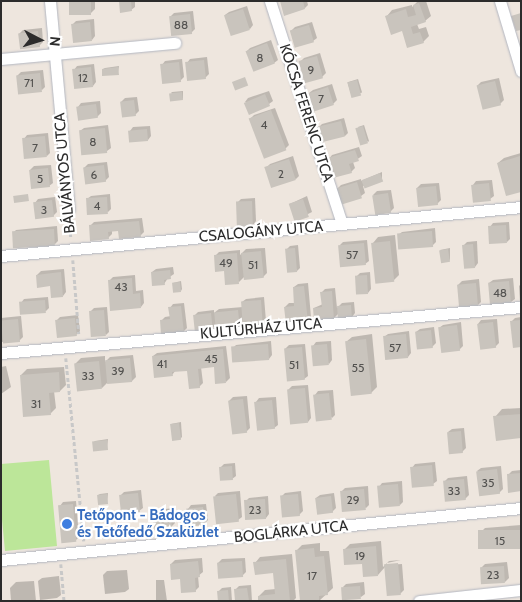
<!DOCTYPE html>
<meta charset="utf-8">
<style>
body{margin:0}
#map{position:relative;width:522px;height:602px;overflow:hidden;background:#eee6de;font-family:Cabin,sans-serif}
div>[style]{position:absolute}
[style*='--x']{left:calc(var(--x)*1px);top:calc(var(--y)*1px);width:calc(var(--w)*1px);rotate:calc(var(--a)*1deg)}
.green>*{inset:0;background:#bce699}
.shadow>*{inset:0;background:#0003;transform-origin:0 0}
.building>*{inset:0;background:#c9c4bd;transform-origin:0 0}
.path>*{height:2.5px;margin-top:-1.25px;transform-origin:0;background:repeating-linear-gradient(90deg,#c8c8c8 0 4px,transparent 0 6.5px)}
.roads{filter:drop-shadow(0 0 1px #b2b6c0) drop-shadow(0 0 1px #b2b6c0)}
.minor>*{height:11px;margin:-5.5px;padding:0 5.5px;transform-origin:5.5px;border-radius:5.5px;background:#fff}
.dots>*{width:14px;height:14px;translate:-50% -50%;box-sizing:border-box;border:2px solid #fff;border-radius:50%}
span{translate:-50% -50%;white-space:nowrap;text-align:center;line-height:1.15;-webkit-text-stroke:4.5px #fff;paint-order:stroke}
.number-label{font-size:12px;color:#535250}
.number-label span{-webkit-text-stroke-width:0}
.street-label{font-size:15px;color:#2c2c2c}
.shop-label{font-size:15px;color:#366cbe;font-weight:700}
.left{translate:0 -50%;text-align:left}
.frame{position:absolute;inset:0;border:2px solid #2c2c2c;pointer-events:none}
.north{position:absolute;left:15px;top:15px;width:50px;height:50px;-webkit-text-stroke:4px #fff;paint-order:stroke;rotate:95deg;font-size:14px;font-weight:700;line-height:20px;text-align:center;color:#2c2c2c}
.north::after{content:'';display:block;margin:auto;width:18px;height:22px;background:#2c2c2c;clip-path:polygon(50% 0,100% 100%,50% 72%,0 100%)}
</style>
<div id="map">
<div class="green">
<div style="clip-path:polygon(49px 460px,57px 546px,5px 551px,1px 509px,1px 464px)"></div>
</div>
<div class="shadow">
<div style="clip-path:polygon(70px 1px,95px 1px,95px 9px,91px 13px)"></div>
<div style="clip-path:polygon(120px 1px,135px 1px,135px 7px,131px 10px)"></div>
<div style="clip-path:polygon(281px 1px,307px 1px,308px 5px,305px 8px)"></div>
<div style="clip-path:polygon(418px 1px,426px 1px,431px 16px,425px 21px,417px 24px,419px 29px,426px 27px,429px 36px,423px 42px,403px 30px,387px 16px,392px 10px,412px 5px,412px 7px)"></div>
<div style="clip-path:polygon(247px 6px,253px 25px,250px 29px,225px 15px,229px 12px)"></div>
<div style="clip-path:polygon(193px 11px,195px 29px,191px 33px,170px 17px,174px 13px)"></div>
<div style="clip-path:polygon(94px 19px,95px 36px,92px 40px,72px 25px,76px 21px)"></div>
<div style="clip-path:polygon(312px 22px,317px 38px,313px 41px,291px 31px,295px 27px)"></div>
<div style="clip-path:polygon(42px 28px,43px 42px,39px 46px,19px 34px,23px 30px)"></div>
<div style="clip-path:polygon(271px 40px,278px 60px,274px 63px,247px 51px,250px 48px)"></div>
<div style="clip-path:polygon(320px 53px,326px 73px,322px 77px,300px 62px,304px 58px)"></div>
<div style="clip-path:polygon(207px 57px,209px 74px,205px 78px,187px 63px,190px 59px)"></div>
<div style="clip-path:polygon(182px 59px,184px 77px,180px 81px,162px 65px,165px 61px)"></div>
<div style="clip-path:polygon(94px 64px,96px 82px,93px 86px,74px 70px,77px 66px)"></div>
<div style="clip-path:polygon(119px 66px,118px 73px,103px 69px,105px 68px)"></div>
<div style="clip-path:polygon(43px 70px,45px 87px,42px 90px,17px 76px,21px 72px)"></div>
<div style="clip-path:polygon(499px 78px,504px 100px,500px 104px,477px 86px,481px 82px)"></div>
<div style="left:358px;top:79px;width:14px;height:11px;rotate:73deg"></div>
<div style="clip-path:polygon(332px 84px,337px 100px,333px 104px,309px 93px,313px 90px)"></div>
<div style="clip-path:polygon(183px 91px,183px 99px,171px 93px,172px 92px)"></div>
<div style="clip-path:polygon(269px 91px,273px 101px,269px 104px,245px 102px,248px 98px)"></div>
<div style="clip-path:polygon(137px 97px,139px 111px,135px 115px,121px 102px,125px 98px)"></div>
<div style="clip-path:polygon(100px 101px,101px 113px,97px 117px,78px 107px,81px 103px)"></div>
<div style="clip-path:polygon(275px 108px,289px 145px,285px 149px,250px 119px,254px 115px)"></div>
<div style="clip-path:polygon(344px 118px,348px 133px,345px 136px,318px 128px,322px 124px)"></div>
<div style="clip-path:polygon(108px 125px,111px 148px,107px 151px,83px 154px,80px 131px,84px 128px)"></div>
<div style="clip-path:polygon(364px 125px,369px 141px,368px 142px,358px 127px)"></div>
<div style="clip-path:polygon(150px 126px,151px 136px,148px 140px,130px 131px,133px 127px)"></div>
<div style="clip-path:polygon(48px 133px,50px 153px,47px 156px,24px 139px,27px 135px)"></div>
<div style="clip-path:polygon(359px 147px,362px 156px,353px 162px,355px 168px,351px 172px,329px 159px,332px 155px)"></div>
<div style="clip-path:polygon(521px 153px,521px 190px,498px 163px,504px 158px)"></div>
<div style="clip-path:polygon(293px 156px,299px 176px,296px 179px,266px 168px,270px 164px)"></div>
<div style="clip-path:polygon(107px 162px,109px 177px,105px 181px,84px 168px,88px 164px)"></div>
<div style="clip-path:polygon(51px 165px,53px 183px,49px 186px,30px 170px,34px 166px)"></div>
<div style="clip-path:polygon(382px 172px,382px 180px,363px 186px,365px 193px,361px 196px,338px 188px,341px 185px,361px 179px,361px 181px)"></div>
<div style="clip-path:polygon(492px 180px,494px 196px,490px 199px,473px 185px,476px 181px)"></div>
<div style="clip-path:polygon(439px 183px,441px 200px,437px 204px,417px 188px,421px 184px)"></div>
<div style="clip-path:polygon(391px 190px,394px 208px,390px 212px,373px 195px,377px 191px)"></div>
<div style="clip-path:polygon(110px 194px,111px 209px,108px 212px,87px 199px,91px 196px)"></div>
<div style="clip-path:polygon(307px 196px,312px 212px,296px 220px,290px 204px)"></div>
<div style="clip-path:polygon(55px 197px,57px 212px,53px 216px,35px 203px,38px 199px)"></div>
<div style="clip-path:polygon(255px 198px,256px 221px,253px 225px,237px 203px,241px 199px)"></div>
<div style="clip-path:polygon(142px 218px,144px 232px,140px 236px,119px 230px,112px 230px,112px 234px,108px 238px,90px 226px,94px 222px)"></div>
<div style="clip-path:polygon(509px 222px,510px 239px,507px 242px,490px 227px,493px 223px)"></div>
<div style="clip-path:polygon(57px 226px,58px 241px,55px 244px,13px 233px,16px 230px)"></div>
<div style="clip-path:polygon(435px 228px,436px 242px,433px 245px,398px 235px,402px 232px)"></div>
<div style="clip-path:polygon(395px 235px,399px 275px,393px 281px,373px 243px,378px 237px)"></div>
<div style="clip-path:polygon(367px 240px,369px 261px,365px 264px,340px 245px,343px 242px)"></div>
<div style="clip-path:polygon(477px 241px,478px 263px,475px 267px,463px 246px,467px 242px)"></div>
<div style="clip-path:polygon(298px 245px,300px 268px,297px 271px,286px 250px,290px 246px)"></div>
<div style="clip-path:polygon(265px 248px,267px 273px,263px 277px,245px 276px,239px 282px,225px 270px,216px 255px,219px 252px,240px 250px,240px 255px,246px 249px)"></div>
<div style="clip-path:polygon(450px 248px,450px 259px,449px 261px,440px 250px)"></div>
<div style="clip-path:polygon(173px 267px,174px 274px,168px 278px,164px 284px,152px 272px,156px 269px)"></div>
<div style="clip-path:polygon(64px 269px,66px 292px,63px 296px,37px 275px,41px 271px)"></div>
<div style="clip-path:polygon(370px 272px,371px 289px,368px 293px,356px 277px,360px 273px)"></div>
<div style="clip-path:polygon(135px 275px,136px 291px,143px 290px,144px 303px,141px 307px,109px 281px,113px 277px)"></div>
<div style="clip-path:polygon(513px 278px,515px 299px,511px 302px,489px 283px,493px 280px)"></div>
<div style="clip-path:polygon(479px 279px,481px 302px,478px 305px,458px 285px,462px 281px)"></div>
<div style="clip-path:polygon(181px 281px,182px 289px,181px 291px,173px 283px)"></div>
<div style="clip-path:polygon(308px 283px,311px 317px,307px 321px,285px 307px,289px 303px,295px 303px,294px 287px,298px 284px)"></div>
<div style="clip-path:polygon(521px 284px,521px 302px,520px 302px,519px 286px)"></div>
<div style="clip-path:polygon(335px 288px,337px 308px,342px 303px,354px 302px,355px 313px,352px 317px,339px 313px,334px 318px,314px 308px,323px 304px,322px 292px,325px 289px)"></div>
<div style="clip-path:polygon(48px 297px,49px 308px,46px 311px,21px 303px,24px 299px)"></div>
<div style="clip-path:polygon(264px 297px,266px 321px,263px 325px,244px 322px,239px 327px,216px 325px,212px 329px,194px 316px,198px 312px,214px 310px,214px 313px,219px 309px,243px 307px,242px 302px,246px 299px)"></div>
<div style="clip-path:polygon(184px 303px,187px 328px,183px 332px,161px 321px,165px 317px,171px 316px,170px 308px,173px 304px)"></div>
<div style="clip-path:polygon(107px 307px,109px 332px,106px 335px,90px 312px,94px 308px)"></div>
<div style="clip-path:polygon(78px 315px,80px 331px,76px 335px,56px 321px,60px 317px)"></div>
<div style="clip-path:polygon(21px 316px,23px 337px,19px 341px,1px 342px,1px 318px)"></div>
<div style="clip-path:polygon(521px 317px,521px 346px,512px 321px,515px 318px)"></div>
<div style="clip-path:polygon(497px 319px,499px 343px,495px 347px,478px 324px,481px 320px)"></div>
<div style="clip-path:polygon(461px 322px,463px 346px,459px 350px,439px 328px,443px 325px)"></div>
<div style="clip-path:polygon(434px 327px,436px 343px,432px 347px,416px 332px,420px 329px)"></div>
<div style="clip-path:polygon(409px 331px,411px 353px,408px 357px,384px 337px,388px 334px)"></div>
<div style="clip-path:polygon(372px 334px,377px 387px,371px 393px,346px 342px,352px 337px)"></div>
<div style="clip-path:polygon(271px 341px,272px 355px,269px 359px,232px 349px,236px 345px)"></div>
<div style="clip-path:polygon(331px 341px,332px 360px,329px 364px,313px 346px,316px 342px)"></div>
<div style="clip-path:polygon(305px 344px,308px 376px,304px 379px,285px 349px,289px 345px)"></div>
<div style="clip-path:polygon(226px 346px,230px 378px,226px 382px,215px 366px,201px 367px,203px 383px,199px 387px,188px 369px,176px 370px,172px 375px,153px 356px,157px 353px)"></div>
<div style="clip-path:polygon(133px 355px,136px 377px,132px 381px,107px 383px,102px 388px,75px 364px,81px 358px,105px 356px,105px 362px,110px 357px)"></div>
<div style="clip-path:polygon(6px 366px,11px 387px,1px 394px,1px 367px)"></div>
<div style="clip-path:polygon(64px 367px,66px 385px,60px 391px,54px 391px,56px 408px,50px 414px,21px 375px,27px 369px)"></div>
<div style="clip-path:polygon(308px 385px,311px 418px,308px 422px,288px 390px,292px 386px)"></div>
<div style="clip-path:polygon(333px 390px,335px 415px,332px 418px,315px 395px,318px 391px)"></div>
<div style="clip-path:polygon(247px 396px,250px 428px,246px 432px,229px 401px,233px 397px)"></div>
<div style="clip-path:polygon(276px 397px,278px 425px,274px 428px,256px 402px,259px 398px)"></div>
<div style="clip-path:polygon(521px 408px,521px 437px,495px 417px,502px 409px)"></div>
<div style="clip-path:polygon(181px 422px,182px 437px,180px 439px,171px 424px)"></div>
<div style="clip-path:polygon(464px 428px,466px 448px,462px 452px,448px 432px,452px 429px)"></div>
<div style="clip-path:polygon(108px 439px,107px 448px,94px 442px,95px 441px)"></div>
<div style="clip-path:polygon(435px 462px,437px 481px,433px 484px,412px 468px,415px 464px)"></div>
<div style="clip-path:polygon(235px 463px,236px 476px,232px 479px,220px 468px,224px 464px)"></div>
<div style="clip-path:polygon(501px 466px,503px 489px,499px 493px,477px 471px,481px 468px)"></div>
<div style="clip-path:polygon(521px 470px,521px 490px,508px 475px,512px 471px)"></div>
<div style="clip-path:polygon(467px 476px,469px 495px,465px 499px,445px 481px,448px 478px)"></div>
<div style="clip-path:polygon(402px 481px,403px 502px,400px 505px,379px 487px,382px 483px)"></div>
<div style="clip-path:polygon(368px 486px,369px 505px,366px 508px,341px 492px,345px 488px)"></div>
<div style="clip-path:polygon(141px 490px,143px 508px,139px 511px,120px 496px,124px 492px)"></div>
<div style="clip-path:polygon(240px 491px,242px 517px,238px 520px,215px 496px,218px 493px)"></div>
<div style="clip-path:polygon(301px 491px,303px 511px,299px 515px,281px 497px,285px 493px)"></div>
<div style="clip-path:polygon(108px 493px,107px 503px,98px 495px,100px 494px)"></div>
<div style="clip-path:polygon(334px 493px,336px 508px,332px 512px,316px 498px,320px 495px)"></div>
<div style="clip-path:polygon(268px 496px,269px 514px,266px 518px,246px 501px,249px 498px)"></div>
<div style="clip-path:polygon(76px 501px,79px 537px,75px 541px,60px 506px,63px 502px)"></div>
<div style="clip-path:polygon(206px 504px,208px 520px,204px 524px,188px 509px,191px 505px)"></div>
<div style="clip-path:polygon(174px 508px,175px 523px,171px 527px,154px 513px,157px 510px)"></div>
<div style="clip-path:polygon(521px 525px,521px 548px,479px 534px,485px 528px)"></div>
<div style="clip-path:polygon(381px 541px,383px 567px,389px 561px,401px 560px,387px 563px,387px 565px,402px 564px,404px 590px,400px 594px,385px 567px,378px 575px,344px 550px,350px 544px)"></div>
<div style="clip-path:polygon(320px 543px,320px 551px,329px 551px,333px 588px,319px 601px,301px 601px,297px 550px,302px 545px)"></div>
<div style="clip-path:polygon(292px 554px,296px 598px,293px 601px,259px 601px,259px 596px,265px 590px,276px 589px,274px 572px,255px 563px,260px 557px)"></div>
<div style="clip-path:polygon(202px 558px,203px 572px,198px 576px,199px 587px,195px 591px,181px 578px,171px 564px,175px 560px)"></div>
<div style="clip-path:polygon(245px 558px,246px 572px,242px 576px,218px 563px,222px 559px)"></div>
<div style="clip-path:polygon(507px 562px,509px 578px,505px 582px,481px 568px,485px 564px)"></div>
<div style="clip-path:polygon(127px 570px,129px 589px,125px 592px,105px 594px,103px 575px,107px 571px)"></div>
<div style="clip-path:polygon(59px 576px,61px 595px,57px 598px,40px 600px,38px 581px,42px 578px)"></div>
<div style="clip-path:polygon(156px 580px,164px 580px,167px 601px,156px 601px)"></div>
<div style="clip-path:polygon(34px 581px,36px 601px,11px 601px,10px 588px,16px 582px)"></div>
<div style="clip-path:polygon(364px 582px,365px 594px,361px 597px,343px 587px,346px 584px)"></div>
<div style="clip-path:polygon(251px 585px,252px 601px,236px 601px,235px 590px,239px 586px)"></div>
<div style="clip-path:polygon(231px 587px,232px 601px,219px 601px,218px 592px,222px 588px)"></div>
</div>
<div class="building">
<div style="left:69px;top:1px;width:22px;height:14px"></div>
<div style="clip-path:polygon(119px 1px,131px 1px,132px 11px,120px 13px)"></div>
<div style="clip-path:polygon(280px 1px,303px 1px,305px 9px,284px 16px)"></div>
<div style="clip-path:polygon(419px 3px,426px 22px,411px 27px,413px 34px,420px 32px,424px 43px,407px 48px,402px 31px,391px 35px,385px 16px,406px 9px,408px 17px,416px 15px,413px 5px)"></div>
<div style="left:243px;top:9px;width:22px;height:20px;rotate:72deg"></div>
<div style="clip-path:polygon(521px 13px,521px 30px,516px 31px,511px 16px)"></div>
<div style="left:190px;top:14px;width:20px;height:21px;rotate:84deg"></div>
<div style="left:90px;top:22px;width:19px;height:19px;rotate:84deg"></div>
<div style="left:309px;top:25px;width:18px;height:20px;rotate:74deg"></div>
<div style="left:38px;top:31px;width:16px;height:20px;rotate:83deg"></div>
<div style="left:267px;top:43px;width:22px;height:23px;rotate:69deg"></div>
<div style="left:317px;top:56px;width:23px;height:19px;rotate:75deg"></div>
<div style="left:204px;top:60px;width:19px;height:19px;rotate:84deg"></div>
<div style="left:179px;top:62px;width:20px;height:19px;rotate:84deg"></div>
<div style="left:91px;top:67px;width:20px;height:19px;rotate:84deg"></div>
<div style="clip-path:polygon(118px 67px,119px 75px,102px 76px,102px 69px)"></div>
<div style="left:40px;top:73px;width:19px;height:24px;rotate:84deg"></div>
<div style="left:245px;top:77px;width:9px;height:14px;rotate:69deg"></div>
<div style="left:357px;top:80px;width:16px;height:10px;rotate:75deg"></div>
<div style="left:495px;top:81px;width:25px;height:19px;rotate:76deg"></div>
<div style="left:328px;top:87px;width:19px;height:21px;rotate:72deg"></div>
<div style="left:182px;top:92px;width:8px;height:13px;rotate:83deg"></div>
<div style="left:265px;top:94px;width:13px;height:23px;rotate:67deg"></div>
<div style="left:134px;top:100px;width:16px;height:14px;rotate:83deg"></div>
<div style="left:96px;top:104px;width:14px;height:20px;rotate:82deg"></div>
<div style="left:271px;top:110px;width:43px;height:24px;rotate:69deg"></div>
<div style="left:341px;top:121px;width:16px;height:25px;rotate:76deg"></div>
<div style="left:363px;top:126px;width:18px;height:8px;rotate:74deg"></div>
<div style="left:105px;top:128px;width:25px;height:26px;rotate:85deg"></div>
<div style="left:147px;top:129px;width:12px;height:19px;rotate:85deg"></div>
<div style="left:45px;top:136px;width:21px;height:23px;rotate:85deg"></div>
<div style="clip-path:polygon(355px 150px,359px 161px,349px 164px,352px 173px,333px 178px,327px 158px)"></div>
<div style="clip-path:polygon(520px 156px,521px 192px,506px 196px,497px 163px)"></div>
<div style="left:289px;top:159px;width:22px;height:26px;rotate:72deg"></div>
<div style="left:104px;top:165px;width:17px;height:21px;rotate:83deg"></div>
<div style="left:48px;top:168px;width:19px;height:19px;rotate:84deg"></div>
<div style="left:380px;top:173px;width:9px;height:20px;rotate:69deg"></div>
<div style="left:357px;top:182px;width:17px;height:22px;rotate:73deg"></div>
<div style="left:489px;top:183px;width:18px;height:18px;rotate:84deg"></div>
<div style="left:436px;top:186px;width:19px;height:20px;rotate:84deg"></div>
<div style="left:388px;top:193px;width:20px;height:16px;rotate:81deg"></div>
<div style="left:28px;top:194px;width:7px;height:15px;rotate:82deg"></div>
<div style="left:107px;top:197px;width:17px;height:21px;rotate:87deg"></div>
<div style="left:303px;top:199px;width:19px;height:15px;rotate:72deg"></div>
<div style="left:52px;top:200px;width:17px;height:19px;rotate:83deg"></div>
<div style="left:252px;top:201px;width:25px;height:16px;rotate:88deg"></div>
<div style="clip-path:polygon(139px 221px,141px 237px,119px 239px,118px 231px,108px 232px,109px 239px,90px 241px,89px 225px)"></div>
<div style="left:506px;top:225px;width:18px;height:18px;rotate:87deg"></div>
<div style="left:54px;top:229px;width:17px;height:42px;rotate:87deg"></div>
<div style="left:432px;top:231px;width:16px;height:35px;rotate:86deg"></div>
<div style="left:390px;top:241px;width:41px;height:19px;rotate:84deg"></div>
<div style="left:364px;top:243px;width:22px;height:26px;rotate:85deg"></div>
<div style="left:473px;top:244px;width:24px;height:11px;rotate:85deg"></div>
<div style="left:295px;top:248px;width:24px;height:10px;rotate:85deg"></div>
<div style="left:448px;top:249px;width:13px;height:9px;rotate:81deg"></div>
<div style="left:261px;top:251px;width:27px;height:20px;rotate:84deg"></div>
<div style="clip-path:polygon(237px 253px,239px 284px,225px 285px,224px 271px,215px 272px,214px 255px)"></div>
<div style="clip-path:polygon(170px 270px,171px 279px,164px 280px,165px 285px,152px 286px,151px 272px)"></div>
<div style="clip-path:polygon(61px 272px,63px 297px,51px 298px,50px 286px,37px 288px,36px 275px)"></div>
<div style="left:367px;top:275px;width:19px;height:12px;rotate:87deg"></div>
<div style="clip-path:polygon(132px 278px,133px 294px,140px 293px,141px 308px,110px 311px,108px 280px)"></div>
<div style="left:509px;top:281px;width:23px;height:21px;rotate:85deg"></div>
<div style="left:180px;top:282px;width:10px;height:8px;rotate:84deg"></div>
<div style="left:476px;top:283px;width:23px;height:19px;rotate:85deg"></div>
<div style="clip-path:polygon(304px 286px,308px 322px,286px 324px,284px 307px,294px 306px,293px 287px)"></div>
<div style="clip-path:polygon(332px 291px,334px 320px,314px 321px,313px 308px,322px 307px,320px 292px)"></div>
<div style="left:45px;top:300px;width:13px;height:26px;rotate:86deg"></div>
<div style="left:261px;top:300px;width:26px;height:20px;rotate:86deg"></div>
<div style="left:351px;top:305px;width:13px;height:14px;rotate:86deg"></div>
<div style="clip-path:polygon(181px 306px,184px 333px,161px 335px,160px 320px,170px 319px,168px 307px)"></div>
<div style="left:104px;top:310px;width:26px;height:15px;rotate:86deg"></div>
<div style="left:238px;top:310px;width:18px;height:24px;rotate:84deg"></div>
<div style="left:211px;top:313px;width:18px;height:18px;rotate:84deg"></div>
<div style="left:75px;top:318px;width:18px;height:20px;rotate:84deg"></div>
<div style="left:18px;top:319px;width:23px;height:17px;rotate:85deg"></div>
<div style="clip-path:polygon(521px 320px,521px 347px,513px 348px,510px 321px)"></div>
<div style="left:493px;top:322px;width:26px;height:16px;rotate:83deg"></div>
<div style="left:457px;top:325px;width:26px;height:19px;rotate:83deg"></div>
<div style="left:431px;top:330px;width:18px;height:16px;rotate:84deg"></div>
<div style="left:406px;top:334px;width:24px;height:23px;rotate:85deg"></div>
<div style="left:366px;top:339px;width:55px;height:21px;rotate:84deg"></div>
<div style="left:268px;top:344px;width:16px;height:37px;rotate:86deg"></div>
<div style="left:327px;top:344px;width:21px;height:16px;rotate:85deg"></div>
<div style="left:302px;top:347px;width:33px;height:18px;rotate:85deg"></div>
<div style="clip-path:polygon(223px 349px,226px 383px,215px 384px,214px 367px,198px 369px,200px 388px,189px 389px,187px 371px,172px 372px,173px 376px,154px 378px,152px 356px)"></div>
<div style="left:130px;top:358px;width:24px;height:25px;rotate:85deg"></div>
<div style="left:99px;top:361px;width:28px;height:25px;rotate:84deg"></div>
<div style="clip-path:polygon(59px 372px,60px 392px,49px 393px,51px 415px,23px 417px,20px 375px)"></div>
<div style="left:305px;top:388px;width:35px;height:18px;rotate:85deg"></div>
<div style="left:329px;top:393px;width:27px;height:16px;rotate:84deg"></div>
<div style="left:243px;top:399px;width:34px;height:15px;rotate:83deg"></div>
<div style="left:272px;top:400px;width:29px;height:18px;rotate:84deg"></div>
<div style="clip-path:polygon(521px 414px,521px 438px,496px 441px,493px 416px)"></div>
<div style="left:179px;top:423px;width:17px;height:9px;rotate:83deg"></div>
<div style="left:461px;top:431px;width:22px;height:14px;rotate:85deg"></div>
<div style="left:107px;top:440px;width:10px;height:15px;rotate:84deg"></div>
<div style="left:432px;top:465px;width:21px;height:22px;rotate:85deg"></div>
<div style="left:232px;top:466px;width:14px;height:13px;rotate:86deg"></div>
<div style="left:497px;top:469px;width:25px;height:21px;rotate:83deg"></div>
<div style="clip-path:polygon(521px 473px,521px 491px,508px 493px,507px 474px)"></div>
<div style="left:464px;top:479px;width:21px;height:21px;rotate:85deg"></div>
<div style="left:398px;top:484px;width:22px;height:21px;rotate:85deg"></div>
<div style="left:364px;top:489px;width:21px;height:24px;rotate:85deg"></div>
<div style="left:138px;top:493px;width:19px;height:19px;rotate:84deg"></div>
<div style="left:107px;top:494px;width:10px;height:10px;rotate:84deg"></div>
<div style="left:236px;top:494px;width:28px;height:23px;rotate:84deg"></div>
<div style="left:298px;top:494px;width:22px;height:18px;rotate:85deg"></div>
<div style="left:331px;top:496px;width:17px;height:16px;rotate:83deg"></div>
<div style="left:265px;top:499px;width:20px;height:21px;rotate:87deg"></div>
<div style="left:73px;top:504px;width:38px;height:15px;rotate:85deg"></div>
<div style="left:203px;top:507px;width:18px;height:17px;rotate:84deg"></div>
<div style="left:170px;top:511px;width:17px;height:18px;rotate:83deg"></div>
<div style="left:521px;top:530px;width:19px;height:43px;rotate:90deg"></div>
<div style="clip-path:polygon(376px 546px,378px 576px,363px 577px,362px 564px,344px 565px,343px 549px)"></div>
<div style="clip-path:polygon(314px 548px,315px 557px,324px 556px,328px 595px,319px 596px,319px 601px,300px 601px,295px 550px)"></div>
<div style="clip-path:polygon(286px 559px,290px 601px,258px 601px,258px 596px,275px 594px,273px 573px,255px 575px,253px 562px)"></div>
<div style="clip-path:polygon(198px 561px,200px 577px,195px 578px,196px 592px,181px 593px,180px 579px,171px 580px,170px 564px)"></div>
<div style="left:242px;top:561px;width:16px;height:25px;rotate:86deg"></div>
<div style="left:398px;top:563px;width:32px;height:14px;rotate:85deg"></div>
<div style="left:504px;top:566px;width:17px;height:24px;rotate:87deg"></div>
<div style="left:360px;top:586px;width:13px;height:19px;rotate:86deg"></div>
<div style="clip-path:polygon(247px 588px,249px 601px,235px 601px,234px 589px)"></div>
<div style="left:228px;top:590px;width:11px;height:11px;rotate:85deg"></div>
</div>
<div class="path">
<div style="--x:70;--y:220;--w:19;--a:87"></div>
<div style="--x:73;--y:260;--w:74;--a:85.4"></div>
<div style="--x:66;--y:358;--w:184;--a:84.4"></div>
<div style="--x:61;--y:564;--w:37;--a:85"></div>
</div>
<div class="roads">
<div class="minor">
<div style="--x:50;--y:1;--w:209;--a:84.8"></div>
<div style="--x:270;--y:1;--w:234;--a:72.1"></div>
<div style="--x:500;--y:1;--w:73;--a:73.3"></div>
<div style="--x:1;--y:59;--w:175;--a:-5.3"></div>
<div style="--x:1;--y:256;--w:522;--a:-5.38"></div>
<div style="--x:1;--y:353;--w:522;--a:-5.06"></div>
<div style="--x:1;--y:560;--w:523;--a:-5.71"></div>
<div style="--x:419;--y:601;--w:103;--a:-6.2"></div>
</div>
</div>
<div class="dots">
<div style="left:67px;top:524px;background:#3f7fe0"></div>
</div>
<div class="number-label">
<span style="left:181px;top:25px">88</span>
<span style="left:260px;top:58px">8</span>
<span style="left:311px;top:70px">9</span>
<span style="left:83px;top:78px">12</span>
<span style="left:29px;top:83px">71</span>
<span style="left:321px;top:99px">7</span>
<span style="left:264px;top:125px">4</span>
<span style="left:93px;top:142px">8</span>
<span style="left:35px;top:148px">7</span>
<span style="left:281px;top:174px">2</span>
<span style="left:94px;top:175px">6</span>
<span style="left:40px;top:179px">5</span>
<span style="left:97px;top:206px">4</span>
<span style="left:44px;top:210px">3</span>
<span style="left:352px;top:255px">57</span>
<span style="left:226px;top:263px">49</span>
<span style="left:253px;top:265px">51</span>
<span style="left:121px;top:287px">43</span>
<span style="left:500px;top:293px">48</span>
<span style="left:395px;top:348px">57</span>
<span style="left:211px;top:359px">45</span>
<span style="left:162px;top:364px">41</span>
<span style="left:294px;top:365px">51</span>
<span style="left:358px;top:368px">55</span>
<span style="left:118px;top:371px">39</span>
<span style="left:88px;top:376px">33</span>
<span style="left:36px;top:404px">31</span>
<span style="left:488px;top:483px">35</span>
<span style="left:454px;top:491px">33</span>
<span style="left:353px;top:500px">29</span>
<span style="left:255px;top:510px">23</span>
<span style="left:500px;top:541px">15</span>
<span style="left:360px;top:556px">19</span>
<span style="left:493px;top:575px">23</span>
<span style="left:312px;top:576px">17</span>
</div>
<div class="street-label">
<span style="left:306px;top:113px;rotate:72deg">KÓCSA FERENC UTCA</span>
<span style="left:65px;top:173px;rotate:-95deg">BÁLVÁNYOS UTCA</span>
<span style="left:261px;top:232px;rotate:-5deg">CSALOGÁNY UTCA</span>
<span style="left:261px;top:329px;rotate:-5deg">KULTÚRHÁZ UTCA</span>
<span style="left:291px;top:532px;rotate:-6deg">BOGLÁRKA UTCA</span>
</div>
<div class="shop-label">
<span class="left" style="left:77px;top:524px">Tetőpont - Bádogos<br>és Tetőfedő Szaküzlet</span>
</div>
<div class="frame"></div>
<div class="north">N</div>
</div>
